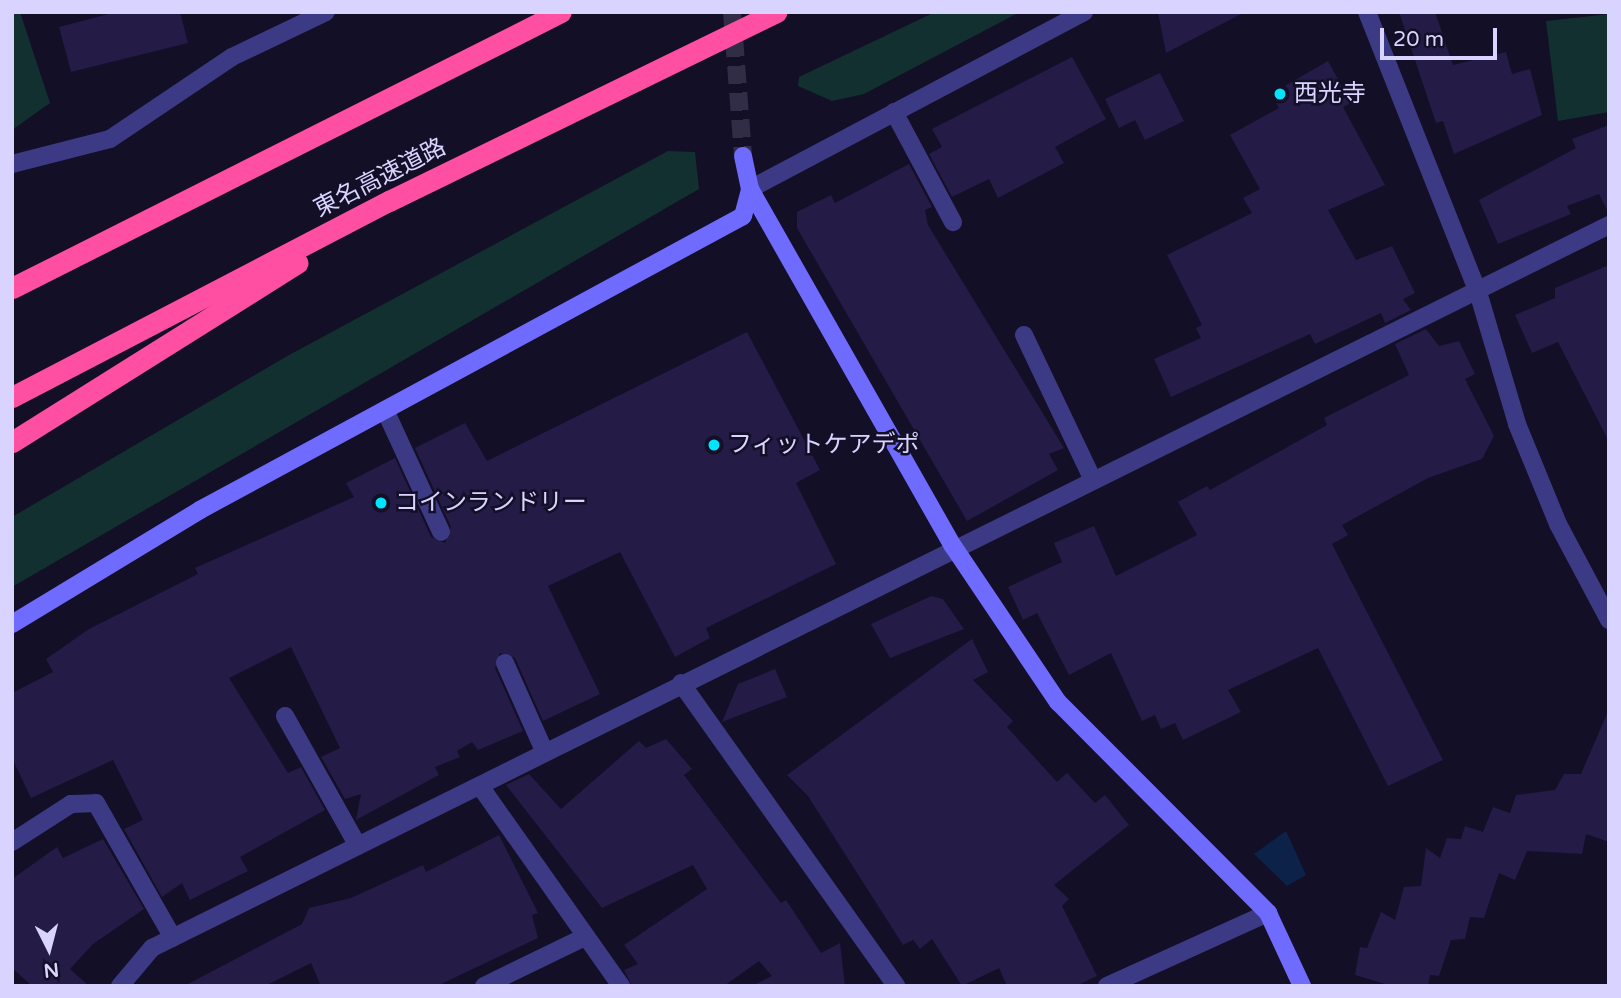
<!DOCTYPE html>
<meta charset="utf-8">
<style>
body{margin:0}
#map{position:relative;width:1621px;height:998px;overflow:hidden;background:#130f26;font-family:"Varela Round","Noto Sans JP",sans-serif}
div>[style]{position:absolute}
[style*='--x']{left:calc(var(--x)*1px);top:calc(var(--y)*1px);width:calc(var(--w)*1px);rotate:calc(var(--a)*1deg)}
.green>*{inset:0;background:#12302f}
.water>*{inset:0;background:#0c2248}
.building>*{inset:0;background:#241b47}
.secondary-tunnel>*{height:18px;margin-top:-9px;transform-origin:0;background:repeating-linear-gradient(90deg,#312d47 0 18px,transparent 0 27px)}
.lane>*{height:18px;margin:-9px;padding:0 9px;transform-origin:9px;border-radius:9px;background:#3d3a85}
.street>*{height:18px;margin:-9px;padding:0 9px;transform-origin:9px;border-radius:9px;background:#3d3a85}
.secondary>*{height:18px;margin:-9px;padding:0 9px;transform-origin:9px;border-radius:9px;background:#6f6bff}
.highway>*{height:21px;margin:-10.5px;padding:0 10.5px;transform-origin:10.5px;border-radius:10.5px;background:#ff4fa3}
.dots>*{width:19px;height:19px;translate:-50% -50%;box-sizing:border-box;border:4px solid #130f26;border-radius:50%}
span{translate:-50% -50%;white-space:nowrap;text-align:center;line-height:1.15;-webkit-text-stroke:5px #130f26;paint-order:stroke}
.poi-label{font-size:24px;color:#d9d4ff}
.left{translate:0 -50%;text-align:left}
.street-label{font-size:24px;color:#d9d4ff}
.frame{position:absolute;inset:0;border:14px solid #d9d4ff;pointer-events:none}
.north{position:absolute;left:14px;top:914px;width:70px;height:70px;-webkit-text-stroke:5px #130f26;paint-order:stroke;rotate:174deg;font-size:19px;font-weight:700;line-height:28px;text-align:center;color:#d9d4ff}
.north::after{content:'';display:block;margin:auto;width:24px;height:32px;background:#d9d4ff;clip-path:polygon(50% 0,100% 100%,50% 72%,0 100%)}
.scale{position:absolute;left:1380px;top:28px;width:117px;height:32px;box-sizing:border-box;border:4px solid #d9d4ff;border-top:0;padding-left:9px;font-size:21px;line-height:24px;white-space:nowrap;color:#d9d4ff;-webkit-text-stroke:5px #130f26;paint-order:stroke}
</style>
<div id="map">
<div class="green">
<div style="clip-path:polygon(12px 12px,20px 12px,50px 103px,12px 130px)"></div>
<div style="clip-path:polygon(935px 12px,1020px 12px,864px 94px,832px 101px,798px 86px,799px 77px)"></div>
<div style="clip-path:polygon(1609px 14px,1609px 112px,1558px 121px,1546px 21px)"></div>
<div style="clip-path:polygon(668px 151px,695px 152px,699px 189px,12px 587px,12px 517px,289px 355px)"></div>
</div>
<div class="water">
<div style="clip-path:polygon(1286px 831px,1306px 875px,1287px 886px,1254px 854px)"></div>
</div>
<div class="building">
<div style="clip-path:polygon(116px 12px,180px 12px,188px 43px,71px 72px,59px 27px)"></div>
<div style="clip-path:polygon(1158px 12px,1245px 12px,1166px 53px)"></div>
<div style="clip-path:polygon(1399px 12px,1435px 12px,1453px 65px,1506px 52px,1512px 74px,1530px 69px,1542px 115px,1454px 154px,1443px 121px,1436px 123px)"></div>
<div style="clip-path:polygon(1072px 57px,1106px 119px,1055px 147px,1064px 163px,998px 198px,989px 179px,952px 197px,929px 154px,942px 147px,932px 129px)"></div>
<div style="clip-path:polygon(1328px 61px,1351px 103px,1343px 107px,1385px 185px,1328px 210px,1356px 260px,1392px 246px,1415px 293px,1403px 299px,1411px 310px,1385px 323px,1381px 313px,1315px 344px,1310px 334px,1171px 397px,1154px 359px,1201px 338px,1196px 328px,1202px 325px,1167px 255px,1252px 213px,1243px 198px,1260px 189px,1230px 135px,1279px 108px,1271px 94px)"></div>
<div style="clip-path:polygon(1160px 73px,1184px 121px,1145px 140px,1135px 120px,1119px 128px,1105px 99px)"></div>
<div style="clip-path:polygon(1609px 125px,1609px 214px,1599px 194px,1567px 206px,1571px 214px,1498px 244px,1479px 200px,1576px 148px,1572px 139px)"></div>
<div style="clip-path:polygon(909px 164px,932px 207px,925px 210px,928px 225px,1064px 448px,1049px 454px,1058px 470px,967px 521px,797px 228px,797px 212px,831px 195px,835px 203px)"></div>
<div style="clip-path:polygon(1609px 265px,1609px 442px,1558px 342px,1532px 353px,1515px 315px,1555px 298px,1555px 288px)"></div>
<div style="clip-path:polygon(1426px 329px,1439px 346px,1459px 341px,1475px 374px,1465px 379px,1494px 436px,1482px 459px,1428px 478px,1342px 525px,1348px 535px,1332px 544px,1443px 760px,1388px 786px,1318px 648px,1228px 690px,1241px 712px,1183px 740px,1175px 723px,1161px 729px,1155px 715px,1142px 721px,1111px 653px,1069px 675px,1037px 613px,1023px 620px,1008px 587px,1062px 562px,1054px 543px,1094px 526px,1116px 576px,1197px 535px,1178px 502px,1207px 486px,1210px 490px,1327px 425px,1324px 418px,1409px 375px,1395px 344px)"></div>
<div style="clip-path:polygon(747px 332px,820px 470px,796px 483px,836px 564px,706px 628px,710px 638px,675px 657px,620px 552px,548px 586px,600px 694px,543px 721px,515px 658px,500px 653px,495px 668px,523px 731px,478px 750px,472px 742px,457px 751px,460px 757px,435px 767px,439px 775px,356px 820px,361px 794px,345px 799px,321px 757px,340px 748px,291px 647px,229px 678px,288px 773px,301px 767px,325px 810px,240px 857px,248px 871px,190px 900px,182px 883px,162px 897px,124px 829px,143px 820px,113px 760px,31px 798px,12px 758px,12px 693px,53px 672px,46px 659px,89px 629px,198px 574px,195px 568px,354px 497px,346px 483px,395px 458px,431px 537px,445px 543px,451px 527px,415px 448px,465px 423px,487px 461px)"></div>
<div style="clip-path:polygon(931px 596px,943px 599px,964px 629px,890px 658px,871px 624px)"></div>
<div style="clip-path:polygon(972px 639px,988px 672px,973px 680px,1013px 721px,1007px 727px,1057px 782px,1067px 773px,1095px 803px,1105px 795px,1129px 825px,1054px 885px,1069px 899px,1062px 906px,1097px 976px,1076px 986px,1007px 986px,999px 968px,962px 986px,932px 939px,920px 949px,913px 940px,903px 945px,808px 796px,787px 775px)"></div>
<div style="clip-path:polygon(775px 669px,787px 697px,722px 722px,738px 684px)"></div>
<div style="clip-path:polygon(1609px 709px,1609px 842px,1586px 834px,1582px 854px,1527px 851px,1515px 880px,1499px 873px,1484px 918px,1470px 917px,1465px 939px,1451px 940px,1439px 976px,1430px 975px,1428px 986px,1392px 986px,1355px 975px,1360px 947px,1367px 948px,1381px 912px,1395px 920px,1404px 887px,1421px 886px,1426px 848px,1440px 858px,1447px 838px,1461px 839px,1465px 826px,1483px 832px,1493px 807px,1510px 813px,1516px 795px,1555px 790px,1564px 774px,1581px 774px)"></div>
<div style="clip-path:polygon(666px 739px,692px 769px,684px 775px,781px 903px,786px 900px,821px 953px,840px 943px,845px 986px,752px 986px,772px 976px,759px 961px,724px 986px,632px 986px,624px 970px,638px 964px,624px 945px,707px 889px,693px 865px,602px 908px,506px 785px,529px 774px,561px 809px,639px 741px,646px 748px)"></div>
<div style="clip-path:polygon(499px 835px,538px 913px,532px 915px,538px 938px,437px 986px,321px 986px,311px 963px,265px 986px,184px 986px,302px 924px,309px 908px,351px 898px,423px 865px,426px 872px)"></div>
<div style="clip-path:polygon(103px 839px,144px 909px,93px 944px,70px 969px,89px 986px,32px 986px,12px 968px,12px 879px,57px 847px,63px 858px)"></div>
</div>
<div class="secondary-tunnel">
<div style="--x:732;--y:12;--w:144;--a:85.6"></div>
</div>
<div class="lane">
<div style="--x:12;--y:164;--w:101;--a:-14.3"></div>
<div style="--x:110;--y:139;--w:147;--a:-33.9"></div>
<div style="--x:232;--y:57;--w:104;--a:-25.6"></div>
<div style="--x:385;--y:410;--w:134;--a:65.3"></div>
<div style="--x:505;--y:663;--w:98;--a:66"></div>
</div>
<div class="street">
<div style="--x:1367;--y:12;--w:301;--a:68.4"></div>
<div style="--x:1478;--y:292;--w:138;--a:73.5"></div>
<div style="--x:1517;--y:424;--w:108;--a:67.7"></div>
<div style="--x:1558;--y:524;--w:109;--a:62"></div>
<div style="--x:894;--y:112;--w:125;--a:61.8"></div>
<div style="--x:750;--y:189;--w:378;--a:-27.9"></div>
<div style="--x:1024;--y:335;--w:158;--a:64.6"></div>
<div style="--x:681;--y:683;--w:372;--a:54.6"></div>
<div style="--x:285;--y:716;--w:149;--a:60.7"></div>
<div style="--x:480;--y:786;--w:245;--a:54.8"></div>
<div style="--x:12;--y:842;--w:70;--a:-32.8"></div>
<div style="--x:71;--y:804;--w:25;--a:-2"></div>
<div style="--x:96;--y:803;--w:155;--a:60.3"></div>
<div style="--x:120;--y:986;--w:50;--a:-49.9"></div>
<div style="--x:152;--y:948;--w:1627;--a:-26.39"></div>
<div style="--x:484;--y:986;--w:110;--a:-25.9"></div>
<div style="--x:1107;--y:986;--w:177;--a:-24.4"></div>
</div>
<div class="secondary">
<div style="--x:743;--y:156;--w:34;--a:78"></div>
<div style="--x:750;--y:189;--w:411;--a:60.4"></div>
<div style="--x:953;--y:546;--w:188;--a:56.1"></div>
<div style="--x:1058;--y:702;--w:298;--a:45.1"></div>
<div style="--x:1268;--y:913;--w:81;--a:65"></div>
<div style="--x:12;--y:624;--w:220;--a:-31.2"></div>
<div style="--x:200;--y:510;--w:617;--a:-28.43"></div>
<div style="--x:743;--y:216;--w:28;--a:-75"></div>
</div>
<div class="highway">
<div style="--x:12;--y:288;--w:614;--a:-26.69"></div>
<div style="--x:12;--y:397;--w:425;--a:-27.5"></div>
<div style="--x:389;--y:201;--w:431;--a:-26"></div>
<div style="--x:12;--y:442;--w:337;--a:-32.1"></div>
</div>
<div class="dots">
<div style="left:1280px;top:94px;background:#00e5ff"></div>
<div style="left:714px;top:445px;background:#00e5ff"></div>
<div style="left:381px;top:503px;background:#00e5ff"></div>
</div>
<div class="poi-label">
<span class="left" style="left:1294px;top:94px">西光寺</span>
<span class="left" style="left:728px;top:445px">フィットケアデポ</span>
<span class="left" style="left:395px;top:503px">コインランドリー</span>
</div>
<div class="street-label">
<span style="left:380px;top:178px;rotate:-27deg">東名高速道路</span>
</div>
<div class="frame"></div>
<div class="north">N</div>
<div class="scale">20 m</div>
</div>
